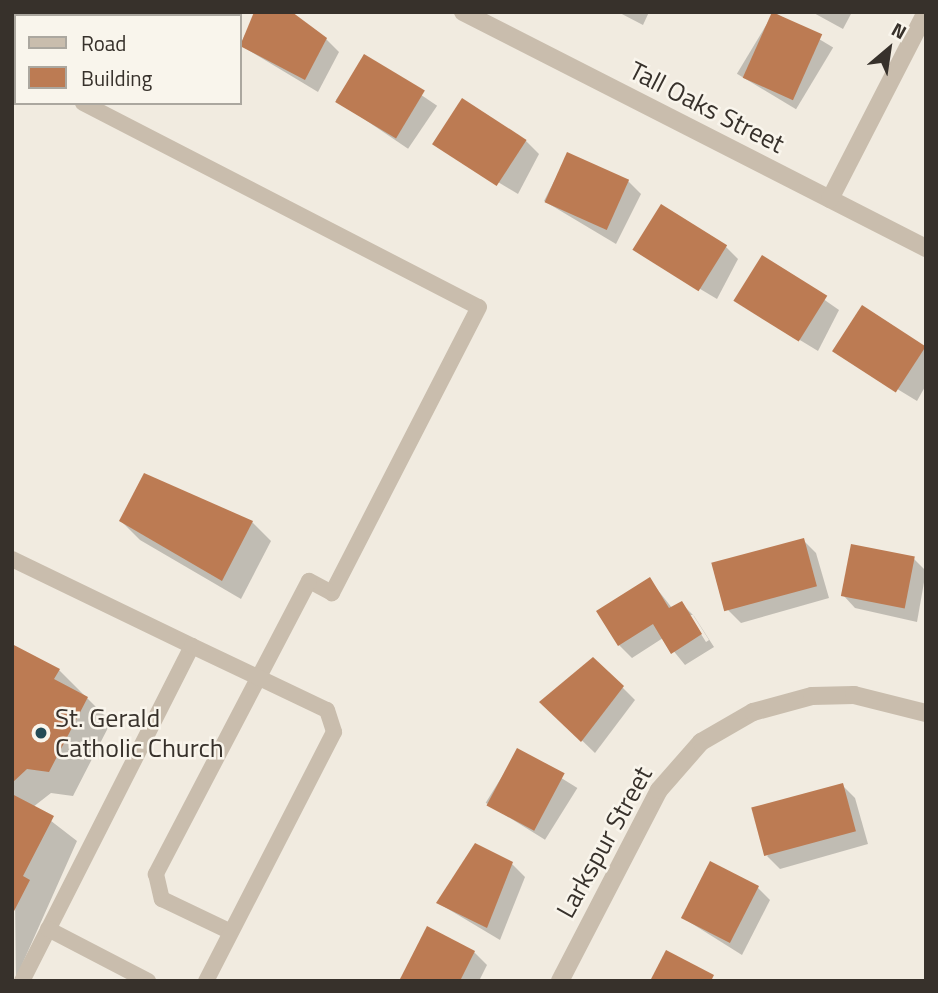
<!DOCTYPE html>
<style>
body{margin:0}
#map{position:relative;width:938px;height:993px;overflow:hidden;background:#f1ebe0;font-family:"Titillium Web",sans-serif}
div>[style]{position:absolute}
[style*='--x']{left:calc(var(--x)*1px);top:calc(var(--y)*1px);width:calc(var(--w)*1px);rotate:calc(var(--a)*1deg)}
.shadow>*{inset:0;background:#0003;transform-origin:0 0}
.building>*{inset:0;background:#bc7b53;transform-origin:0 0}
.lane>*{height:16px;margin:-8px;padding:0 8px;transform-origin:8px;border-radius:8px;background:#c9bdad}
.street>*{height:18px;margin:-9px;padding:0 9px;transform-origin:9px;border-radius:9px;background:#c9bdad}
.dots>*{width:19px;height:19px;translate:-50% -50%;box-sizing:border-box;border:4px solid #f9f5ec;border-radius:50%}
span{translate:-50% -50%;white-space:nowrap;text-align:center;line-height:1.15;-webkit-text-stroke:5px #f9f5ec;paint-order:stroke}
.street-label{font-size:26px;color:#37312b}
.poi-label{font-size:26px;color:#37312b}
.left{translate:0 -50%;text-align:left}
.frame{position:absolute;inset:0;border:14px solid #37312b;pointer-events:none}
.legend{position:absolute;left:14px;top:14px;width:228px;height:91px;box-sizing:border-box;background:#f9f5ec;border:2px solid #aba79f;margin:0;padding:9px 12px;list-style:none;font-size:21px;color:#37312b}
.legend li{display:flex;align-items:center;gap:14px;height:35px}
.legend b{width:35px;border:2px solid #aba79f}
.north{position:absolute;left:854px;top:14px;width:70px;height:70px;-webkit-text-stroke:5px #f9f5ec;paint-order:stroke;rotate:29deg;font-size:19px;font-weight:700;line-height:28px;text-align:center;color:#37312b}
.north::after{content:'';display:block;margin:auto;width:24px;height:32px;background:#37312b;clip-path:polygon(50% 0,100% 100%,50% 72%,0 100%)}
</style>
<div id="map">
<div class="shadow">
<div style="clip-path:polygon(190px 12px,243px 12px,240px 19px)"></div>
<div style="clip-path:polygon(256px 12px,326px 39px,339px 52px,318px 92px,240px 45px)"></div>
<div style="clip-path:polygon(618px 12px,649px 12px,643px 25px)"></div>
<div style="left:774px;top:12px;width:69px;height:72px;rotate:31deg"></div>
<div style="clip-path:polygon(812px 12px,852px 12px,843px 29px)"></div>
<div style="left:365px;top:57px;width:87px;height:52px;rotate:34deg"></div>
<div style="clip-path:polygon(526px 141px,539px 154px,518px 194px,438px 146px)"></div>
<div style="clip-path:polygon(568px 154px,628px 181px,641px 194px,616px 244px,544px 201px)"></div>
<div style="clip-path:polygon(725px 246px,738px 259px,717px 299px,638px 252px)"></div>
<div style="clip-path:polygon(763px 257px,839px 310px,818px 351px,739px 303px)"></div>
<div style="clip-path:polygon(862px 308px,926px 348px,926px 385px,917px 401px,838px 353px)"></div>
<div style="clip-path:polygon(121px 521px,252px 522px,271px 541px,241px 599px,140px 540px)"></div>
<div style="clip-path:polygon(803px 540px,816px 553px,829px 598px,741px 623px,728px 610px)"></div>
<div style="clip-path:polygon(914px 559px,926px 571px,917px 622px,855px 608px,843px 595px)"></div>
<div style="clip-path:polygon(evenodd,650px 580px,672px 608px,681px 603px,694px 616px,714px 647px,685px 665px,663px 638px,632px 658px,619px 645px,650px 580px,689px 615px,693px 615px,709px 640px,706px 642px,689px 615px)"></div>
<div style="clip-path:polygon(12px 646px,59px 670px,111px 722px,73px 796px,51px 793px,33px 807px,77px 841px,16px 978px)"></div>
<div style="clip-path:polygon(622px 687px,635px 700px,595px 753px,542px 702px)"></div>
<div style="left:518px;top:751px;width:70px;height:61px;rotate:32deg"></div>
<div style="clip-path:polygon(842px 785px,855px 798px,868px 844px,780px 869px,767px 856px)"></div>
<div style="clip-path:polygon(512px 864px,525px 877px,500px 940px,438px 903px)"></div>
<div style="clip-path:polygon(758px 888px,770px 900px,742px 955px,683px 918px)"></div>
<div style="clip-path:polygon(474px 952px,487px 965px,479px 981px,401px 981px)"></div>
</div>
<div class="building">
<div style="clip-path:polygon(198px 12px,224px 12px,196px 16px)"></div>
<div style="clip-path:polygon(254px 12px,292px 12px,327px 38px,305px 80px,240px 46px)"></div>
<div style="left:772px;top:12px;width:55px;height:72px;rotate:24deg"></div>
<div style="left:364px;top:54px;width:71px;height:56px;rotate:31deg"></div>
<div style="left:462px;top:98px;width:77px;height:55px;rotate:33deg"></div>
<div style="left:567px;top:152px;width:68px;height:55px;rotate:24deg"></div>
<div style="left:661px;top:204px;width:78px;height:54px;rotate:32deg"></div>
<div style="left:762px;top:255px;width:77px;height:54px;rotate:32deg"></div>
<div style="left:862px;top:305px;width:76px;height:55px;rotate:33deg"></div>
<div style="clip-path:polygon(144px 473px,253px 521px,222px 581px,119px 521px)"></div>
<div style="left:804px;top:538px;width:50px;height:96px;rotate:75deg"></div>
<div style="left:851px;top:544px;width:65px;height:53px;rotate:11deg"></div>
<div style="clip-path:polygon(650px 577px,669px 608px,682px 601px,702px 634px,671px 654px,653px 624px,618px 646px,596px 611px)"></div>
<div style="clip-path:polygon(12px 644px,60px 669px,54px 679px,88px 697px,49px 772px,27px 769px,12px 783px)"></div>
<div style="clip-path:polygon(593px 657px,624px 686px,581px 742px,539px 702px)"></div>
<div style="left:517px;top:748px;width:54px;height:65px;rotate:28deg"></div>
<div style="left:843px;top:783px;width:50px;height:95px;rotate:75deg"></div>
<div style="clip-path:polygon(12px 794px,54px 816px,23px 876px,30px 880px,12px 915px)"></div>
<div style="clip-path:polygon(475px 843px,513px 862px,487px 928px,436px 903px)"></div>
<div style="left:710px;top:861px;width:55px;height:64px;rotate:27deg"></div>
<div style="clip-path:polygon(427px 926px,475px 951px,460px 981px,399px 981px)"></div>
<div style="clip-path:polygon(666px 950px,714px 975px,711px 981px,650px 981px)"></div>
</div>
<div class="lane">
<div style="--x:12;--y:62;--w:4;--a:27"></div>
<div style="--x:83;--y:103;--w:445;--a:27.3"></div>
<div style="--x:479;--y:307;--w:322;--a:117.2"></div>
<div style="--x:332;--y:593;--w:26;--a:-152"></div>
<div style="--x:309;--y:581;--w:331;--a:117.6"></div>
<div style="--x:156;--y:874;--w:26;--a:77"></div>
<div style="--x:162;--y:899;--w:76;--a:25.6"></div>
<div style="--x:12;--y:559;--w:200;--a:25.8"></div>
<div style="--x:192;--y:646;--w:376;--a:116.9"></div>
<div style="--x:192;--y:646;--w:149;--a:25.4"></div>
<div style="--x:327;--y:710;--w:23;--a:72"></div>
<div style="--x:334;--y:732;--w:280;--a:117.2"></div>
<div style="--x:48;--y:929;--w:113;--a:27.5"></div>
</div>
<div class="street">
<div style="--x:463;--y:12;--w:520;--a:27.01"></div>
<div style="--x:830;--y:199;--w:210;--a:-62.8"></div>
<div style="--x:560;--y:981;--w:215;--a:-62.6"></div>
<div style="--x:659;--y:790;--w:64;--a:-48.8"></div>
<div style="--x:701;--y:742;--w:60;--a:-30"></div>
<div style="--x:753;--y:712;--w:61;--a:-15.2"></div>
<div style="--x:812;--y:696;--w:42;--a:-1.4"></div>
<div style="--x:854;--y:695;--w:74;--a:14"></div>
</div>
<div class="dots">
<div style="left:41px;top:733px;background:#234b56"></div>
</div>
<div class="street-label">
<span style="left:707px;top:107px;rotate:27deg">Tall Oaks Street</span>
<span style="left:604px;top:842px;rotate:-61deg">Larkspur Street</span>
</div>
<div class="poi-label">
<span class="left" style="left:55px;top:733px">St. Gerald<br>Catholic Church</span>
</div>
<div class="frame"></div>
<ul class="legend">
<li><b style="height:9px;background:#c9bdad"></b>Road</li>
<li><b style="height:19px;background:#bc7b53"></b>Building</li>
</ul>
<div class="north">N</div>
</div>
